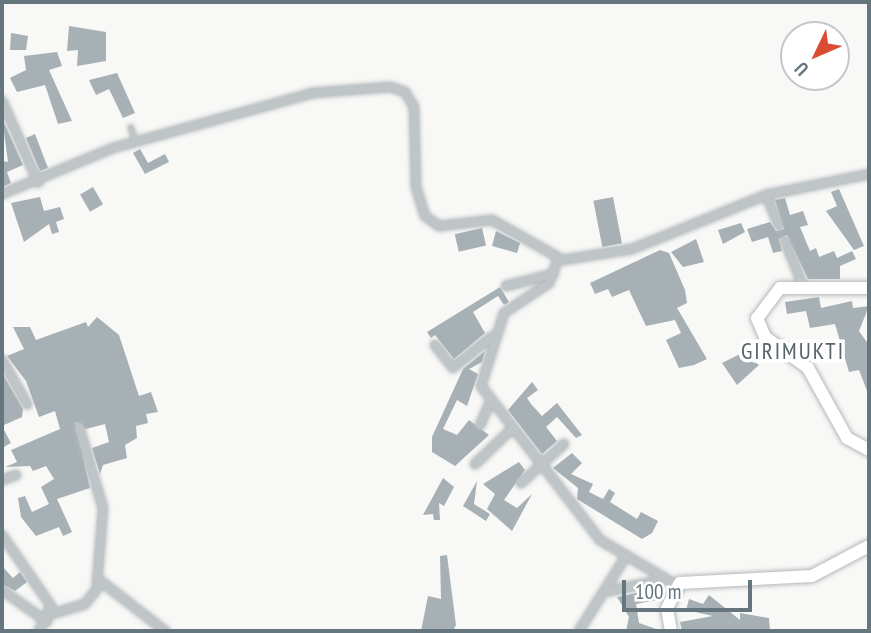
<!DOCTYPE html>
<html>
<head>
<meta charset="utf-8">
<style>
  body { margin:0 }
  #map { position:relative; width:871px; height:633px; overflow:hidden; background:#f8f8f6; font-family:"PT Sans Narrow",sans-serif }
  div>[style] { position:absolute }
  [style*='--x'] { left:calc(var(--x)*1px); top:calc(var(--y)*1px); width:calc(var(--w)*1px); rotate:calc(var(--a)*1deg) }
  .building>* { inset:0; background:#a7b0b5; transform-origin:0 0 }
  .roads { filter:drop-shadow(0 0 2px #b3b9bc) drop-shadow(0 0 2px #b3b9bc) }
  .lane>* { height:3.5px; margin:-1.75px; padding:0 1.75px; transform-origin:1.75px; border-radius:1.75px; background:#bfc4c7 }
  .street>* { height:8px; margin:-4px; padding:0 4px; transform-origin:4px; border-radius:4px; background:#bfc4c7 }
  .primary>* { height:12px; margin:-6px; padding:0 6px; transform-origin:6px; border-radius:6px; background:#fff }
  span { translate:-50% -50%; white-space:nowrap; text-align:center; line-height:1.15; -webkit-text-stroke:7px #fff; paint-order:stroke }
  .quarter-label { font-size:23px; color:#56646b; letter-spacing:2px }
  .frame { position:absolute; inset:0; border:4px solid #65767f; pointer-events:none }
  .north { position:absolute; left:780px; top:21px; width:70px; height:70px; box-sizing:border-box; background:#fff; border:2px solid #c1c8cc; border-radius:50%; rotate:226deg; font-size:19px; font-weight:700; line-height:28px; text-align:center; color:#65767f }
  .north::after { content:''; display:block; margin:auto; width:24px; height:32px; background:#db4c33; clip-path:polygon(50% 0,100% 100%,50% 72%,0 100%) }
  .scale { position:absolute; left:622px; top:580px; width:130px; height:32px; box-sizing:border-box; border:4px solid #65767f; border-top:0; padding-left:9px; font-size:21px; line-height:24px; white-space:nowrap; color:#65767f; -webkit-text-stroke:5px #fff; paint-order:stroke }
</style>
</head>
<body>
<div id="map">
  <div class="building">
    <div style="clip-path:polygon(69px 26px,106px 32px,106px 61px,77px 66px,78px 50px,67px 51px)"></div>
    <div style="clip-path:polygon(11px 33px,28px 36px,26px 50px,10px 50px)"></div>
    <div style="clip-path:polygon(57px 52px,62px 66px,49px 70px,72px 121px,58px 124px,45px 85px,17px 92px,10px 78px,26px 70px,24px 56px)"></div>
    <div style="clip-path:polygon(117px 73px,135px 113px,123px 118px,109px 89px,96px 95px,89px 80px)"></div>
    <div style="clip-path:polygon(2px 118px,23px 165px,7px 172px,11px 183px,2px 187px,2px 161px,8px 162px)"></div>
    <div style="clip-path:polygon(35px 134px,48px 168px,40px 171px,26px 138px)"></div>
    <div style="clip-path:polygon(140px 149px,148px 163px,165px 154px,169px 162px,145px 174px,133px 153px)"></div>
    <div style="left:93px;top:187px;width:20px;height:15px;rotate:60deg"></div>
    <div style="clip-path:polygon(839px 189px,864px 246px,854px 250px,826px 211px,837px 206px,831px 192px)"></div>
    <div style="clip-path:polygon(40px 197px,44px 211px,60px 207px,64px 219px,56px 222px,59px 232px,52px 234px,49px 224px,24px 242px,11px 203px)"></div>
    <div style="left:613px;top:197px;width:47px;height:20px;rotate:79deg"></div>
    <div style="clip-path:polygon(785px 198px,790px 215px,803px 211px,808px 225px,800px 227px,810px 251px,816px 248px,819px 257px,834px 251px,837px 258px,852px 251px,856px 259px,840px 266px,840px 279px,808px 279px,787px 235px,779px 239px,782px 251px,773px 253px,768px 237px,752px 242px,747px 229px,770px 222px,776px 231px,784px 229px,775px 200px)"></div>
    <div style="clip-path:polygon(741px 223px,745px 232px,723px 244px,718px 230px)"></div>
    <div style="left:482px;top:228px;width:18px;height:28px;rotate:77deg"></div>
    <div style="clip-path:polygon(496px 231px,520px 243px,517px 253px,492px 246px)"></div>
    <div style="clip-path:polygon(696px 239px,704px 262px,683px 267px,671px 252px)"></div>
    <div style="clip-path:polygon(660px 250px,669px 253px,685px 290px,687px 303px,677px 308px,707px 359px,694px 365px,679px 368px,666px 340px,681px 333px,675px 320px,646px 326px,629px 290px,612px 297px,608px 289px,595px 294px,590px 283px)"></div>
    <div style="clip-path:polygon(500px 287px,509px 302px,504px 305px,498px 296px,473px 312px,485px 333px,454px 359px,435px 335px,431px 338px,427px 332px)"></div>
    <div style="clip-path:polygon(819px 297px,821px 308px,852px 301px,853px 308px,869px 306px,859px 331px,869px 345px,869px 396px,859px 370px,849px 372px,835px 324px,810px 328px,806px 311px,787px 314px,785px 302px)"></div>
    <div style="clip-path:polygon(97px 317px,119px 335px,139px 396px,151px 392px,158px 412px,146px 414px,148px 423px,136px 426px,137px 438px,125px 445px,127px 458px,103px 465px,100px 474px,92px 448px,109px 442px,105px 424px,86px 429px,75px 422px,90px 488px,57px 499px,72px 532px,63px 536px,59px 527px,36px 536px,21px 517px,18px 498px,25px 496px,32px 512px,49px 504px,41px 487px,54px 479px,46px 466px,33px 471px,30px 466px,5px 467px,17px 462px,11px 450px,60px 429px,55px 411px,39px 417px,26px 381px,7px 356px,24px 349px,13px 327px,30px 327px,36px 340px,86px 322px,88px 327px)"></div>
    <div style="clip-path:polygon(485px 351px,482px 362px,469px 369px,478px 374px,467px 406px,457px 400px,443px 429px,457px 435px,469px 420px,489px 435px,455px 466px,432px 452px,432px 437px,463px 369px)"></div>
    <div style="clip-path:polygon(742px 353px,759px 365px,737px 385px,722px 363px)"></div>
    <div style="clip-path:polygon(2px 373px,23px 409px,22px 417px,2px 426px,11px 443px,2px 448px)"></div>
    <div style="clip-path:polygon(532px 382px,538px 390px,527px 398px,531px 404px,542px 416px,557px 403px,582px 435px,576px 438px,557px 417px,546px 427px,557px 441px,542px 454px,508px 410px)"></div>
    <div style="clip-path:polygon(572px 453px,582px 463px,571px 474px,593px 484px,589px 492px,603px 499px,609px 489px,615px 493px,610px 502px,637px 519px,641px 512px,658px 521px,652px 533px,642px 539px,577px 499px,578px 488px,553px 468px)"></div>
    <div style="clip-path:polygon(519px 462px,525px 470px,504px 500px,517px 508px,532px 494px,512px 531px,487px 509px,495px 494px,483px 484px)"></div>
    <div style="clip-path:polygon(443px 478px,454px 487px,444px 506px,439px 503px,440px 520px,434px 520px,433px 514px,423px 515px)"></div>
    <div style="clip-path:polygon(477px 481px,474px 504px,490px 514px,486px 521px,463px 506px)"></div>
    <div style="clip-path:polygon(447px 555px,456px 625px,453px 631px,421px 631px,428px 596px,441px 599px,440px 556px)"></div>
    <div style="clip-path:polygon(2px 566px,13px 578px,20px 572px,27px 582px,15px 591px,2px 584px)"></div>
    <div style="clip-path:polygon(655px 589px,657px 600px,636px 604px,639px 623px,662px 631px,626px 631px,629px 617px,617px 597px)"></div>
    <div style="clip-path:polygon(709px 595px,740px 620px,740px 613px,769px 618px,770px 631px,682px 631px,680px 622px,713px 616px,686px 610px,689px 599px,703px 604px)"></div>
  </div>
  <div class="roads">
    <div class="lane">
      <div style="--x:131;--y:127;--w:16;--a:72"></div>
    </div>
    <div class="street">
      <div style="--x:2;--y:101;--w:89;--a:66"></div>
      <div style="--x:2;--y:194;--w:120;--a:-22.5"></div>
      <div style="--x:113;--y:148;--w:206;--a:-15.4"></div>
      <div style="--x:312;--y:93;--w:78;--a:-4.4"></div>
      <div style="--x:390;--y:87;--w:16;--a:18"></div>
      <div style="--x:405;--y:92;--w:17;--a:59"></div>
      <div style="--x:414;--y:107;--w:80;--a:88.6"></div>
      <div style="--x:416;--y:187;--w:30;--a:73"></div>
      <div style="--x:425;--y:216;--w:17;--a:36"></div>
      <div style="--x:439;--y:226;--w:53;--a:-6.5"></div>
      <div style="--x:492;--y:220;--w:81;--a:29.4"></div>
      <div style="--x:563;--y:260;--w:70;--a:-9.1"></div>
      <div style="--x:632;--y:249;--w:144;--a:-21.9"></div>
      <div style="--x:766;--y:195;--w:105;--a:-11.5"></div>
      <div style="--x:766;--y:195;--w:33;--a:67"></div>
      <div style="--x:785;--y:241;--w:51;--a:68"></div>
      <div style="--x:558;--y:259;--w:26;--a:111"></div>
      <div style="--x:549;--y:283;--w:54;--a:146.3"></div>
      <div style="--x:504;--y:313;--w:77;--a:107.5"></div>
      <div style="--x:481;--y:386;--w:195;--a:52.3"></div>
      <div style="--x:600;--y:540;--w:88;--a:30.6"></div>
      <div style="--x:506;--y:286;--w:49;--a:-14.3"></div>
      <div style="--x:435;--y:345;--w:29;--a:52"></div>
      <div style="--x:453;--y:368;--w:49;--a:-39.2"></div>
      <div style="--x:2;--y:360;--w:51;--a:60.4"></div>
      <div style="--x:480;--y:425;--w:27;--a:-66"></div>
      <div style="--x:79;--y:427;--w:84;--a:73.5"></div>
      <div style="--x:103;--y:508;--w:76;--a:94.5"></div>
      <div style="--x:475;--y:464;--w:52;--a:-43.5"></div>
      <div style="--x:2;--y:480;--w:15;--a:-20"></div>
      <div style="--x:521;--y:483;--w:58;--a:-42.2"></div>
      <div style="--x:2;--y:535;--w:86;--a:55.4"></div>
      <div style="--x:51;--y:606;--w:28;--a:116"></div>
      <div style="--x:2;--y:590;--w:55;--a:35.4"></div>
      <div style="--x:604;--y:592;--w:60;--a:-11.5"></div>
      <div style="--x:52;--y:614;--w:34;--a:-17"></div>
      <div style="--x:85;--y:604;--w:28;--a:-52"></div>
      <div style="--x:102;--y:582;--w:80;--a:37.9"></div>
      <div style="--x:579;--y:631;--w:89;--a:-57.9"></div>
    </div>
    <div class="primary">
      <div style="--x:869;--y:288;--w:89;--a:180"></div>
      <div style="--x:780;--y:288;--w:38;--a:127"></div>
      <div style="--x:757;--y:318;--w:21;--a:67"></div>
      <div style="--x:765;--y:337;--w:53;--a:35.8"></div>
      <div style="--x:808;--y:368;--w:80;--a:60.9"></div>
      <div style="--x:847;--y:438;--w:25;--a:29"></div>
      <div style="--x:671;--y:631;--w:23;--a:-100"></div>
      <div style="--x:667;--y:608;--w:28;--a:-63"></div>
      <div style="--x:680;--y:583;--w:132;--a:-3"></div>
      <div style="--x:812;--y:576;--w:64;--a:-27.8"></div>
    </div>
  </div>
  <div class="quarter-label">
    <span style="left:793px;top:351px">GIRIMUKTI</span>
  </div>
  <div class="frame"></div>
  <div class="north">U</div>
  <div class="scale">100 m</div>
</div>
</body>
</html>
